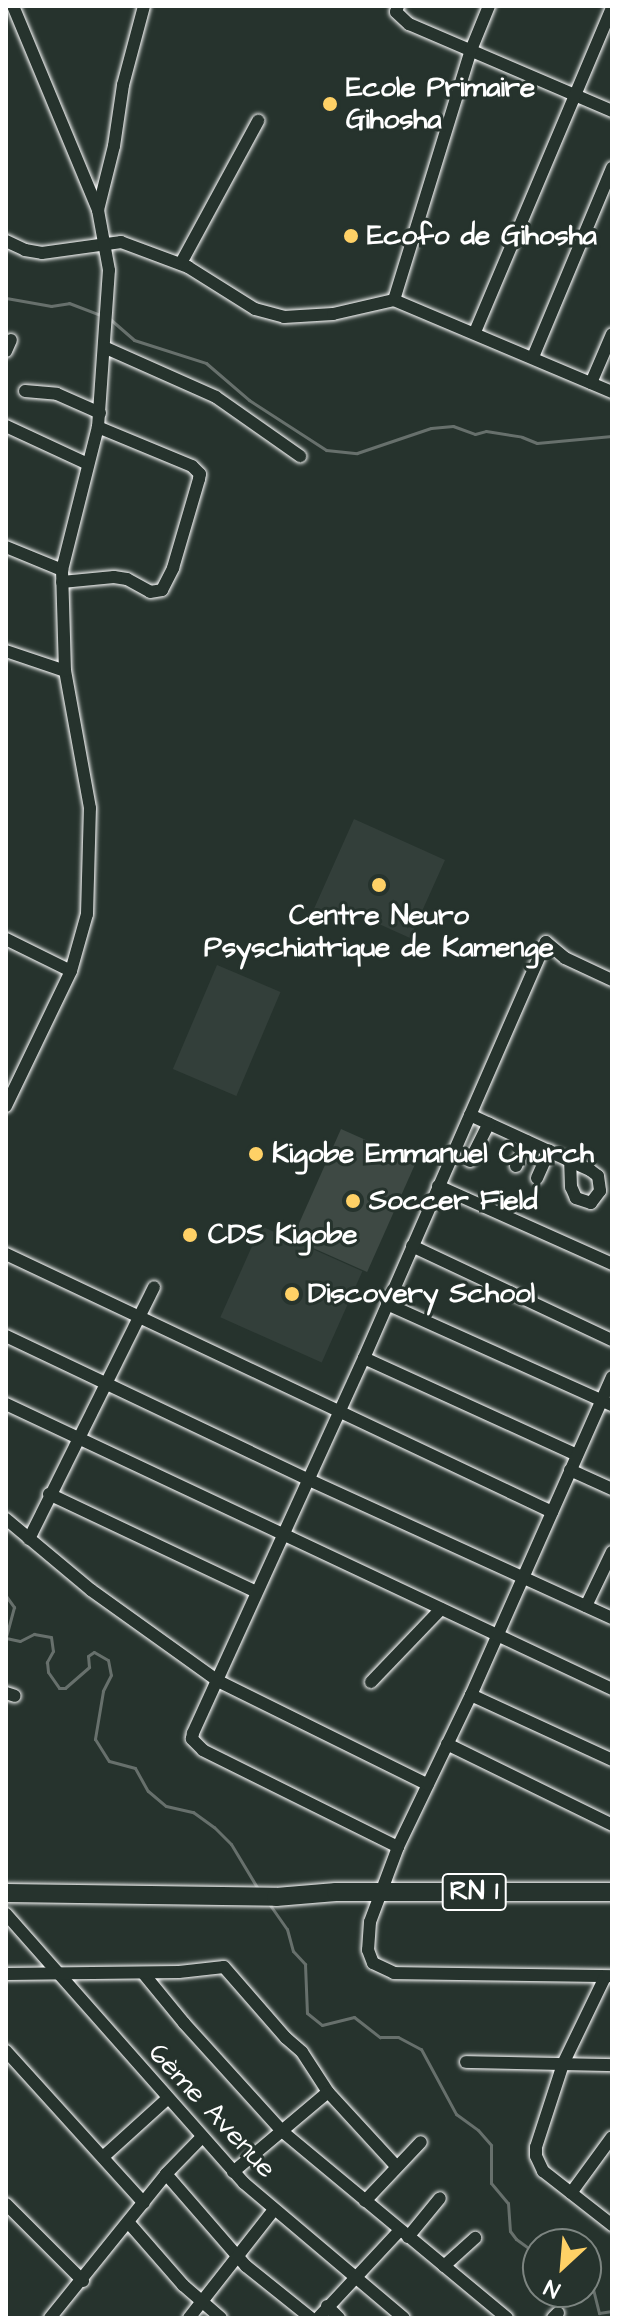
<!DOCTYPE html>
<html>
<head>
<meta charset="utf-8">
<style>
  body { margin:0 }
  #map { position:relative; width:618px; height:2324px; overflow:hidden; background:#26332d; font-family:"Architects Daughter",sans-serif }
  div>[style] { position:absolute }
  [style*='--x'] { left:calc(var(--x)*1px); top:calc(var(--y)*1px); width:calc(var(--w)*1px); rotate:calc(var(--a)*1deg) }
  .built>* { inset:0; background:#333f3a; transform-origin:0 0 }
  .green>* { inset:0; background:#3e4944; transform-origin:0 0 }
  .stream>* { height:3px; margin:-1.5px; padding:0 1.5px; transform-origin:1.5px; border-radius:1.5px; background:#67706c }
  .roads { filter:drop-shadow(0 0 2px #fff) drop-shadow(0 0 2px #fff) }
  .minor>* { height:12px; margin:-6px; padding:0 6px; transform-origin:6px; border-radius:6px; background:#26332d }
  .highway>* { height:18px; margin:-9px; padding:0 9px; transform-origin:9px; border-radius:9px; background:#26332d }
  .dots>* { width:22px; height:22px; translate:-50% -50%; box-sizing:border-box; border:4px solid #26332d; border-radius:50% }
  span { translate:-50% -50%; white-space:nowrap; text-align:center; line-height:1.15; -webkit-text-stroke:6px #26332d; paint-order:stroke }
  .shield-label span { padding:2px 6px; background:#26332d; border:2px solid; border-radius:6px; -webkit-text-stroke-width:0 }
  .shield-label { font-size:26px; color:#fff; font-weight:700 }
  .poi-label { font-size:28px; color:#fff; font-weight:700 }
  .left { translate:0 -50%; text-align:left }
  .street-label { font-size:28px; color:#fff }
  .frame { position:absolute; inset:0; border:8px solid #fff; pointer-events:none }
  .north { position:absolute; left:522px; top:2228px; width:80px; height:80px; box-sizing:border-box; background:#26332d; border:2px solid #7d8581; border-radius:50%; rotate:206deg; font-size:22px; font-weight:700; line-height:32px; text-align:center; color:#fff }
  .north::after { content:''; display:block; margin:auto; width:28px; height:36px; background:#ffd166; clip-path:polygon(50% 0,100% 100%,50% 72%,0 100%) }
</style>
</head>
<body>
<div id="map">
  <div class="built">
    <div style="clip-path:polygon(354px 819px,445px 860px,410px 938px,348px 910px,341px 923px,313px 911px)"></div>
    <div style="left:217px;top:965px;width:69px;height:113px;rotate:23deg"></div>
    <div style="left:261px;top:1226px;width:111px;height:100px;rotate:24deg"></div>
  </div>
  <div class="green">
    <div style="left:341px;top:1129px;width:82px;height:120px;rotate:24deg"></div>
  </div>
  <div class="stream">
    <div style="--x:6;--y:298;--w:46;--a:10.1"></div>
    <div style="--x:51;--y:306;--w:18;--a:-9"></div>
    <div style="--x:69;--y:303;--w:36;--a:21"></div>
    <div style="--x:110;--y:319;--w:32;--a:41"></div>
    <div style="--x:134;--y:340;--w:76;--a:17.7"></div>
    <div style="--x:206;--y:363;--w:57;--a:40.7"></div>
    <div style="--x:249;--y:400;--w:92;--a:33"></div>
    <div style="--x:326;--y:450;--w:31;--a:6"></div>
    <div style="--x:357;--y:453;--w:78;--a:-18.7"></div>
    <div style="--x:431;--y:428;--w:22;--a:-5"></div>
    <div style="--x:453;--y:426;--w:23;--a:20"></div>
    <div style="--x:475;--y:434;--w:11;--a:-15"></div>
    <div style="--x:486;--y:431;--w:36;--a:9"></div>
    <div style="--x:522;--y:437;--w:16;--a:22"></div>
    <div style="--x:537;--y:443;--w:75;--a:-5.3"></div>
    <div style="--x:6;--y:1596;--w:14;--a:54"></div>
    <div style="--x:14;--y:1607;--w:31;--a:105"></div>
    <div style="--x:6;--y:1638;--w:14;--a:12"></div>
    <div style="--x:20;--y:1641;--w:16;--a:-27"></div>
    <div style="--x:34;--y:1634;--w:17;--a:10"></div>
    <div style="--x:51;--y:1637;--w:14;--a:82"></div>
    <div style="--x:53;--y:1651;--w:13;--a:119"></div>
    <div style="--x:47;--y:1662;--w:10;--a:84"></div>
    <div style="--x:48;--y:1672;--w:19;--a:55"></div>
    <div style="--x:59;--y:1688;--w:6;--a:0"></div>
    <div style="--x:65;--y:1688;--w:32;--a:-41"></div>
    <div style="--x:89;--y:1667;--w:11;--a:-95"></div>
    <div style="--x:88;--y:1656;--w:7;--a:-34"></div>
    <div style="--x:94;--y:1652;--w:16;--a:30"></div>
    <div style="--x:108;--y:1660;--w:15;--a:79"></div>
    <div style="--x:111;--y:1675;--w:18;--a:117"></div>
    <div style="--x:103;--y:1691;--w:49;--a:99.5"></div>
    <div style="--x:95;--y:1739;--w:26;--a:58"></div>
    <div style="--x:109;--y:1761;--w:27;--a:15"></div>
    <div style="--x:135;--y:1768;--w:26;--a:61"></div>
    <div style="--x:148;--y:1791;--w:23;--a:40"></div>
    <div style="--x:166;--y:1806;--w:28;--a:13"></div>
    <div style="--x:193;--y:1812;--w:26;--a:36"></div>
    <div style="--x:214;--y:1827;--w:24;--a:45"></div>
    <div style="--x:231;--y:1844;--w:52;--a:59"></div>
    <div style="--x:270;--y:1905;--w:29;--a:55"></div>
    <div style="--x:287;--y:1929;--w:23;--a:75"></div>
    <div style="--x:293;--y:1951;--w:18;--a:47"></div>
    <div style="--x:305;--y:1964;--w:49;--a:87.7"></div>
    <div style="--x:307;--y:2013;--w:19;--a:39"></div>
    <div style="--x:322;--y:2025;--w:33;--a:-14"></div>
    <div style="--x:354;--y:2017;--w:33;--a:38"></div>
    <div style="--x:380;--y:2037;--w:18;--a:0"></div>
    <div style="--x:398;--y:2037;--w:26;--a:28"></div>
    <div style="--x:421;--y:2049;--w:74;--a:61.7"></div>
    <div style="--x:456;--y:2114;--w:27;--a:36"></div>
    <div style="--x:478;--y:2130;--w:20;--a:49"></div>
    <div style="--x:491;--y:2145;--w:38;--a:90"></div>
    <div style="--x:491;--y:2183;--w:26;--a:50"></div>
    <div style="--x:508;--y:2203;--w:28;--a:86"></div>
    <div style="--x:510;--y:2231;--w:10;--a:53"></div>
    <div style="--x:516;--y:2239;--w:27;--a:36"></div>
    <div style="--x:586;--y:2286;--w:8;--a:23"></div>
    <div style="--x:593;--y:2289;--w:25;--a:76"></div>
    <div style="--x:599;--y:2313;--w:13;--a:-9"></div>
  </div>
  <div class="roads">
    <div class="minor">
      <div style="--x:398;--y:6;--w:6;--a:108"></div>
      <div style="--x:396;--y:12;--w:18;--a:43"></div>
      <div style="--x:409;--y:24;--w:221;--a:23.2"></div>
      <div style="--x:98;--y:210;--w:66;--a:-76"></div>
      <div style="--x:114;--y:146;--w:62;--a:-81.6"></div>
      <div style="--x:123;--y:85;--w:82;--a:-75.1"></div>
      <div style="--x:6;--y:241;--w:21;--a:25"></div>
      <div style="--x:25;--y:250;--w:17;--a:10"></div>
      <div style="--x:42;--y:253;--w:80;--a:-7.9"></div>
      <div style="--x:121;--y:242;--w:72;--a:20.5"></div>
      <div style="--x:188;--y:267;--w:79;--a:32.1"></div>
      <div style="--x:255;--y:309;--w:30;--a:15"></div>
      <div style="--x:284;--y:317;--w:49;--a:-3.5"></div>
      <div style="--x:333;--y:314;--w:63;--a:-12.9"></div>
      <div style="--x:394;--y:300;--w:237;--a:22.9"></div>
      <div style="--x:181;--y:263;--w:162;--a:-61.5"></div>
      <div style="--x:394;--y:300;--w:262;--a:-72.9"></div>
      <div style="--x:471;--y:50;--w:48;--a:-67.8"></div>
      <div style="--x:475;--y:332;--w:352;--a:-67.1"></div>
      <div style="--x:106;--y:348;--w:120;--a:24"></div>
      <div style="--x:216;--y:397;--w:103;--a:35.1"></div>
      <div style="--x:6;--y:351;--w:12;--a:-66"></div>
      <div style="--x:533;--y:357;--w:205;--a:-67.3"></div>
      <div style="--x:591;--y:383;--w:53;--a:-66.8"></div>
      <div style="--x:25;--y:391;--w:32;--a:5"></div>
      <div style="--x:57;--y:394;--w:47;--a:23.8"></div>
      <div style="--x:6;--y:426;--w:90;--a:24.9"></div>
      <div style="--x:6;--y:547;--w:61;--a:22.3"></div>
      <div style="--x:62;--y:582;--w:52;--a:-5.5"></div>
      <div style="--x:114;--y:577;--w:13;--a:9"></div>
      <div style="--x:127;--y:579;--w:26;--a:29"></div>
      <div style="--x:150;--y:592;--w:12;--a:-9"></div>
      <div style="--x:162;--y:590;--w:25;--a:-63"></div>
      <div style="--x:173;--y:568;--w:93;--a:-73.7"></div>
      <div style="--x:199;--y:479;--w:5;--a:-79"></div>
      <div style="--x:200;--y:474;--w:11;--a:-135"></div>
      <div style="--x:192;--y:466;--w:102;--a:-157.5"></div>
      <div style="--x:6;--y:651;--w:62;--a:18.7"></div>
      <div style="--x:6;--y:939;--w:72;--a:26.2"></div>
      <div style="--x:6;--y:1106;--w:150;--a:-64.3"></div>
      <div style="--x:71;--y:971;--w:59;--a:-74.3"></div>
      <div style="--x:87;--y:914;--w:106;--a:-88.4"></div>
      <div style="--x:90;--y:808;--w:139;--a:-100.3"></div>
      <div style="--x:65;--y:671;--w:101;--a:-91.7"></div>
      <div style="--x:62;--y:570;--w:147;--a:-75.9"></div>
      <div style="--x:98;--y:427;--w:157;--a:-86"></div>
      <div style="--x:109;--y:270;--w:61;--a:-100.4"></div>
      <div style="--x:98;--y:210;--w:221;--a:-112.6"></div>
      <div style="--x:470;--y:1115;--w:132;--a:24.6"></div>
      <div style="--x:590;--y:1170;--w:10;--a:37"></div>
      <div style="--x:598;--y:1176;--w:15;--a:82"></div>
      <div style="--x:600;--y:1191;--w:15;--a:127"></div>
      <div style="--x:591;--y:1203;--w:16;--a:-162"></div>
      <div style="--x:576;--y:1198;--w:12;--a:-114"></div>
      <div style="--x:571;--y:1187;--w:26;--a:-92"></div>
      <div style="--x:470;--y:1161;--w:42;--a:-63.4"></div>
      <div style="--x:516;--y:1166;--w:27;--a:-66"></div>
      <div style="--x:537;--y:1178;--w:30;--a:-66"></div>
      <div style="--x:438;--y:1186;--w:191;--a:24.1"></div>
      <div style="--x:412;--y:1246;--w:221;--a:25.2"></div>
      <div style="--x:6;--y:1254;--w:604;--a:25.29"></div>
      <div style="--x:387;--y:1304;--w:247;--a:24.2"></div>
      <div style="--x:6;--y:1336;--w:333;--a:25.4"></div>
      <div style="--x:307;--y:1479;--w:335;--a:24.5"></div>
      <div style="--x:364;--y:1358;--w:234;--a:24.5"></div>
      <div style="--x:612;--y:1377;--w:348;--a:113.9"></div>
      <div style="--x:471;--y:1695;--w:169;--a:115.7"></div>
      <div style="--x:398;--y:1847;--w:80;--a:110.5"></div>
      <div style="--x:370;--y:1922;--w:28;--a:94"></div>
      <div style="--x:368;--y:1950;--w:14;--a:69"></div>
      <div style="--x:373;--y:1963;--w:23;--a:25"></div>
      <div style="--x:394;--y:1973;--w:218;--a:0.8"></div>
      <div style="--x:6;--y:1404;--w:670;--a:25.19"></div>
      <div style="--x:570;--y:1470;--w:46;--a:24.3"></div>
      <div style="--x:49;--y:1494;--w:229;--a:25.3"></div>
      <div style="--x:6;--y:1519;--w:111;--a:39.9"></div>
      <div style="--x:91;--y:1590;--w:156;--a:35.6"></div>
      <div style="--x:218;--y:1681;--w:234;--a:26.3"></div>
      <div style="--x:29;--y:1539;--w:281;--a:-63.6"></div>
      <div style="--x:586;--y:1606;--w:60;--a:-64.3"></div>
      <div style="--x:371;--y:1682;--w:101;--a:-46.2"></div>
      <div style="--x:6;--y:1693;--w:9;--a:18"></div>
      <div style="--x:471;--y:1695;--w:155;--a:24.7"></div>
      <div style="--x:447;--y:1744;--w:184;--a:26.1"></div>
      <div style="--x:398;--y:1847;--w:218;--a:-153.6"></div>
      <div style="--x:203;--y:1750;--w:16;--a:-135"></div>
      <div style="--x:192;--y:1739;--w:6;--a:-81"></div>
      <div style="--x:193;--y:1733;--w:412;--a:-65.5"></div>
      <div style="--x:364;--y:1358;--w:454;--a:-66.4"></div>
      <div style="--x:546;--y:942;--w:25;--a:40"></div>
      <div style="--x:565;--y:958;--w:52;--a:25.1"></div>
      <div style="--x:6;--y:1914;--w:359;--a:48.5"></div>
      <div style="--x:244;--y:2183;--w:209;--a:40.2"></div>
      <div style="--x:143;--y:1973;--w:65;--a:50.6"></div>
      <div style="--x:184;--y:2023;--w:147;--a:47.8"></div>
      <div style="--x:283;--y:2132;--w:291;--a:39.7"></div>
      <div style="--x:6;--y:1974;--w:173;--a:-0.7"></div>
      <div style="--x:179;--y:1972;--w:45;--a:-6.3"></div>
      <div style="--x:224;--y:1967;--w:94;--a:48.9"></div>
      <div style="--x:286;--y:2038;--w:21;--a:41"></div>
      <div style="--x:302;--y:2052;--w:48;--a:57"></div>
      <div style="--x:328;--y:2092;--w:100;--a:47.4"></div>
      <div style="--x:605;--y:1977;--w:97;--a:115.8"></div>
      <div style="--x:563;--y:2064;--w:87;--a:108"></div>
      <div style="--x:536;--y:2147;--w:9;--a:90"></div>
      <div style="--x:536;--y:2156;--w:17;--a:65"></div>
      <div style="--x:543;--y:2171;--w:88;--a:38"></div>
      <div style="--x:6;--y:2051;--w:205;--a:47.8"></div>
      <div style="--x:466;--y:2062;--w:146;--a:1.2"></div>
      <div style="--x:103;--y:2157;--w:86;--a:-42.2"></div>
      <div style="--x:233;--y:2172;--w:124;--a:-40.1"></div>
      <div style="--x:166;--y:2174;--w:122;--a:49"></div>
      <div style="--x:246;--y:2266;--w:83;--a:38.7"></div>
      <div style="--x:571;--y:2193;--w:69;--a:-53.8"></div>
      <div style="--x:365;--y:2201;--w:81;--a:-46.5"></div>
      <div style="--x:6;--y:2204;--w:109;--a:45"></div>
      <div style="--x:128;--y:2222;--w:84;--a:48.9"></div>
      <div style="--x:183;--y:2285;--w:50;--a:41"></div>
      <div style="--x:408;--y:2237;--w:50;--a:-50.6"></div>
      <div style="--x:444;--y:2266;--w:42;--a:-42.1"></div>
      <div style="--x:327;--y:2306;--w:17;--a:45"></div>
      <div style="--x:50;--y:2318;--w:185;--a:-51.1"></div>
      <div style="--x:166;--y:2174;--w:52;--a:-45.8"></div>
      <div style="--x:189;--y:2318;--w:136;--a:-51.9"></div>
      <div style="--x:318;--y:2318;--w:120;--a:-47"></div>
      <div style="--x:553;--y:2318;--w:7;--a:-45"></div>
    </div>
    <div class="highway">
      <div style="--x:6;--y:1893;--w:270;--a:0.8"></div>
      <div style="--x:276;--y:1897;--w:60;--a:-4.8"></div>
      <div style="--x:336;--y:1892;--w:276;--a:0"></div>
    </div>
  </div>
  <div class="dots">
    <div style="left:330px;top:104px;background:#ffd166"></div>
    <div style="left:351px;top:236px;background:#ffd166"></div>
    <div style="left:379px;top:885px;background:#ffd166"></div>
    <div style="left:256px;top:1154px;background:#ffd166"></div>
    <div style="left:353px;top:1201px;background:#ffd166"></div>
    <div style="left:190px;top:1235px;background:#ffd166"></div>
    <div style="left:292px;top:1294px;background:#ffd166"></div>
  </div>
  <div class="shield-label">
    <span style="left:474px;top:1892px">RN 1</span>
  </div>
  <div class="poi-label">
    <span class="left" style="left:346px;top:104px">Ecole Primaire<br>Gihosha</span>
    <span class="left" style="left:367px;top:236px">Ecofo de Gihosha</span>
    <span style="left:379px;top:932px">Centre Neuro<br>Psyschiatrique de Kamenge</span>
    <span class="left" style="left:272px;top:1154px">Kigobe Emmanuel Church</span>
    <span class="left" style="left:369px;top:1201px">Soccer Field</span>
    <span class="left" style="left:208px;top:1235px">CDS Kigobe</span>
    <span class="left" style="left:308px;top:1294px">Discovery School</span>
  </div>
  <div class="street-label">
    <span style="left:212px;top:2111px;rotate:47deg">6ème Avenue</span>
  </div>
  <div class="frame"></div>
  <div class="north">N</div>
</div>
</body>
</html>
